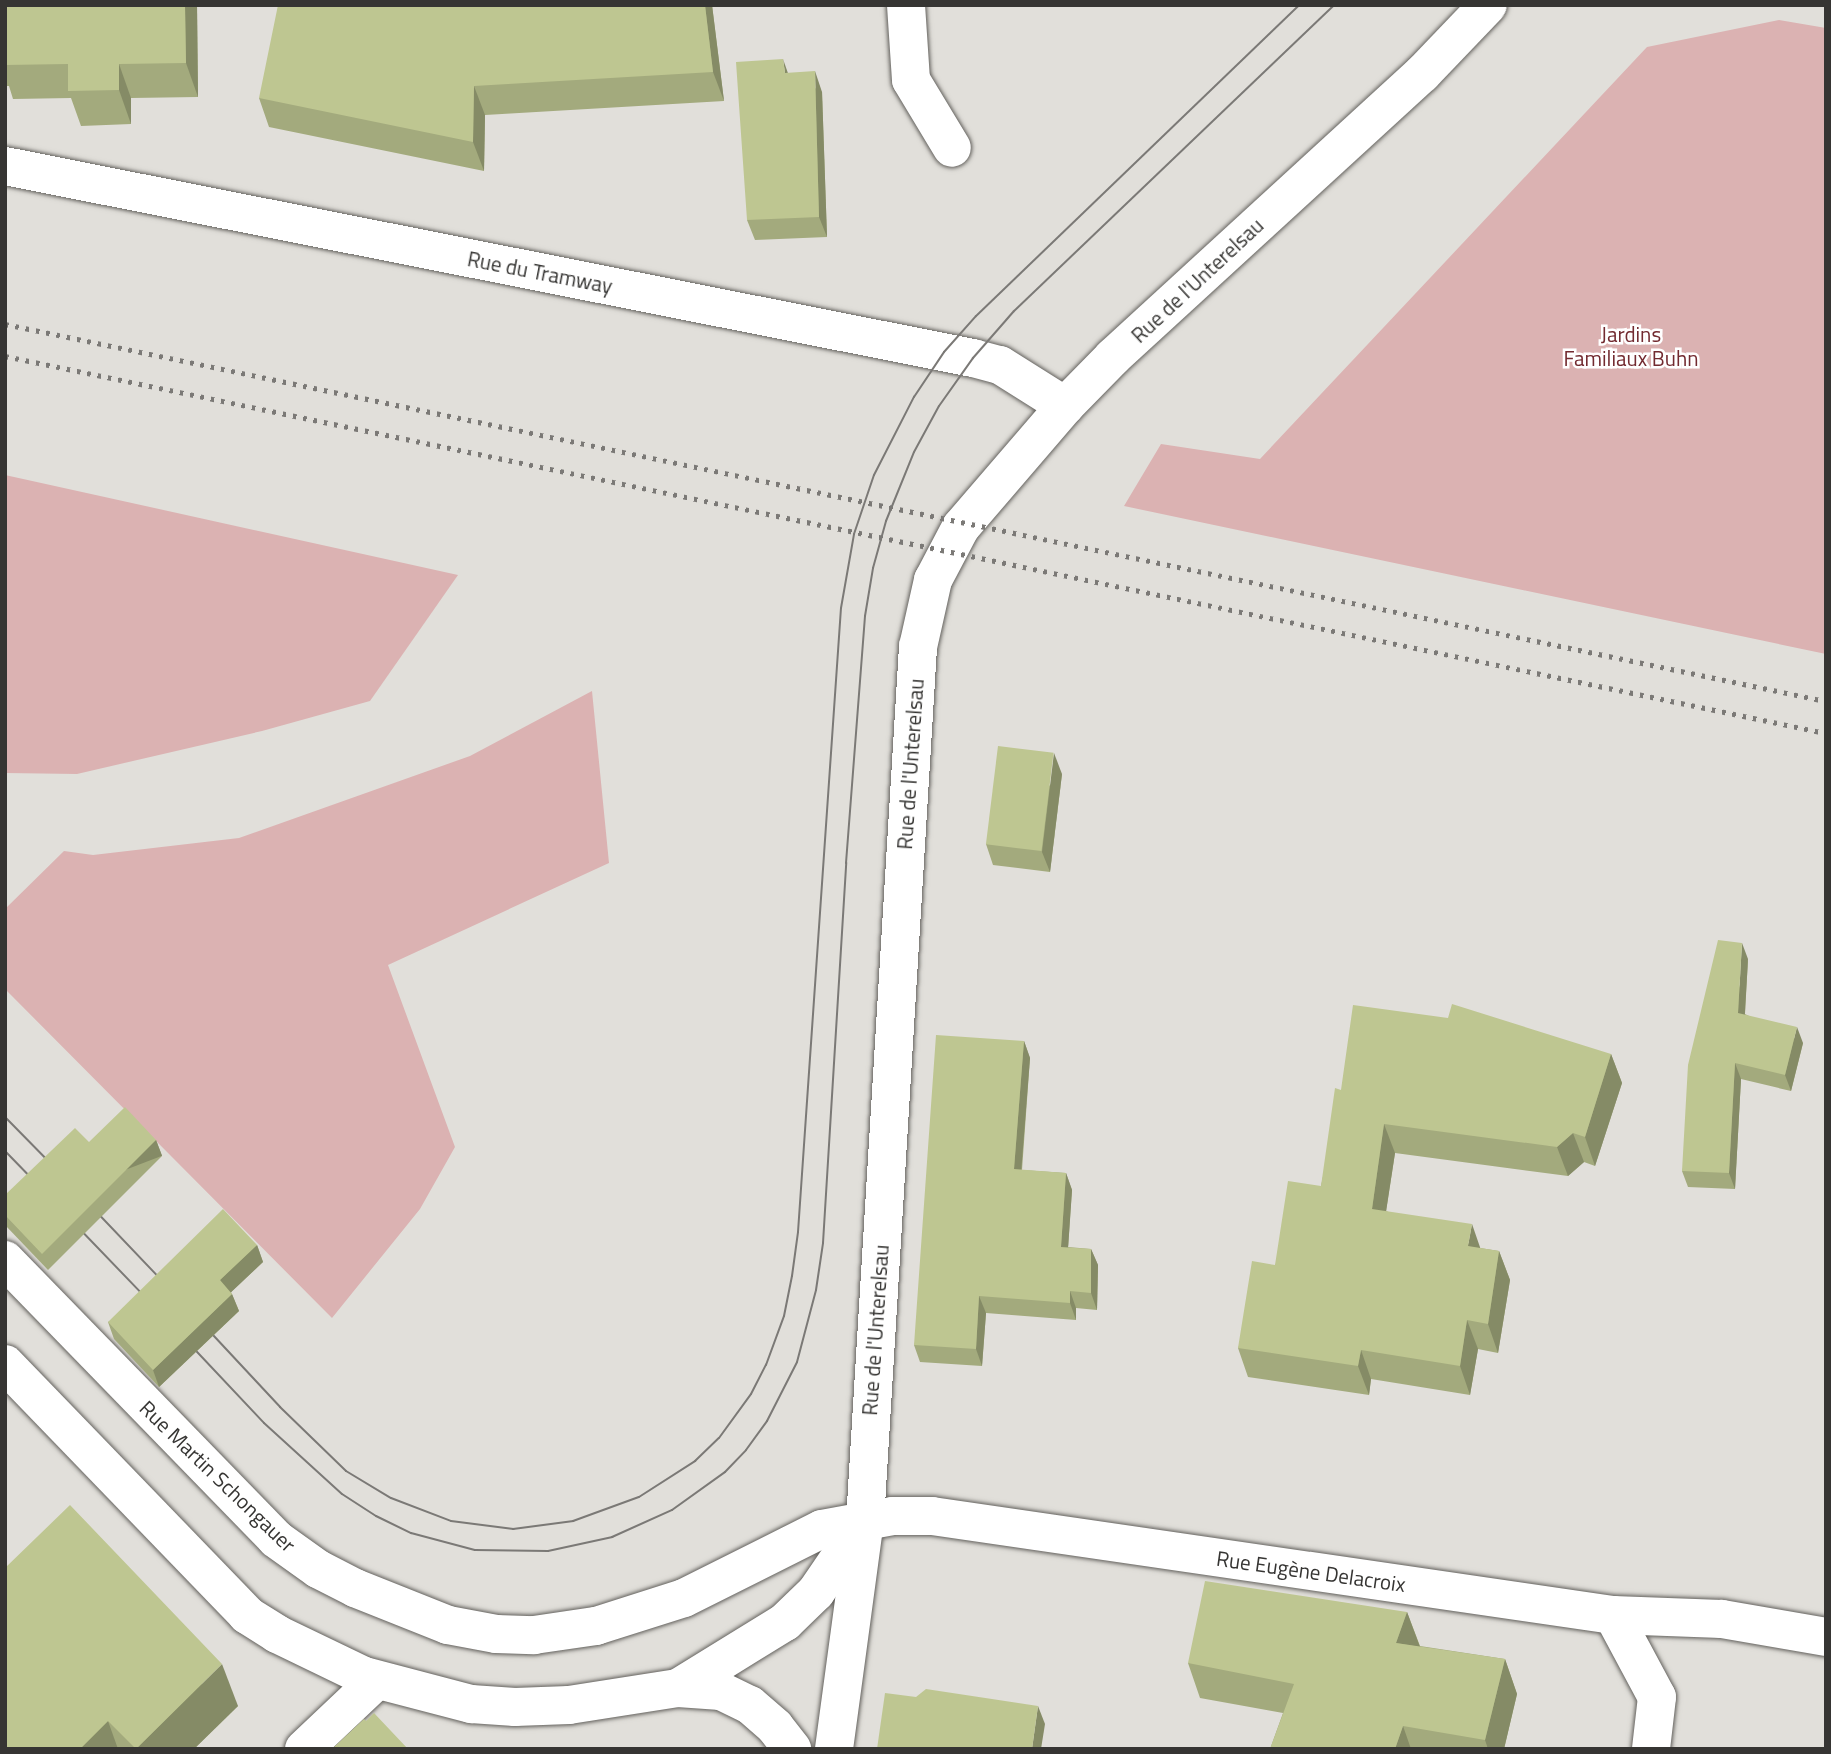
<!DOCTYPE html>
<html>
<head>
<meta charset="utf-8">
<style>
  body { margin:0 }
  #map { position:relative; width:1831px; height:1754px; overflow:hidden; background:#e1dfda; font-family:"Titillium Web",sans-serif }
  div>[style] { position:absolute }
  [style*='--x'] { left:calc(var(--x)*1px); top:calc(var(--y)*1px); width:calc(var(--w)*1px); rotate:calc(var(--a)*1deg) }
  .green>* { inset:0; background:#dbb2b2 }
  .roads { filter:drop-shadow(0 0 2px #63615d) drop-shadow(0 0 2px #63615d) }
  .minor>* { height:38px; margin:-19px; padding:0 19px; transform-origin:19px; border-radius:19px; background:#fff }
  .tram>* { height:2px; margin:-1px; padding:0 1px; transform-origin:1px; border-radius:1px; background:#7b7976 }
  .rail>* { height:5px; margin-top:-2.5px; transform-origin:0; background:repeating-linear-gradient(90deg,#7b7976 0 3.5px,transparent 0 10.5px) }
  .wall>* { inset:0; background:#a3aa7d }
  .shaded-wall>* { inset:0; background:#858b66; transform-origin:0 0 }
  .building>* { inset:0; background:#bec691; transform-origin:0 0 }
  span { translate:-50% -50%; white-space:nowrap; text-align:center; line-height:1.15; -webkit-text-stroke:5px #fff; paint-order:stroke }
  .street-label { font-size:21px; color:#363533 }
  .park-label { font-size:21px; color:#722a30 }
  .frame { position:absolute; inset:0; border:7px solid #363533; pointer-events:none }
</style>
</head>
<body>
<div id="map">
  <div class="green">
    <div style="clip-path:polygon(1779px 20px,1826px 28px,1826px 654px,1124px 506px,1161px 444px,1260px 459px,1647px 47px)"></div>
    <div style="clip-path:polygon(5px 475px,458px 575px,370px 701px,262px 731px,77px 774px,5px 773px)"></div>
    <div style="clip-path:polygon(592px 691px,609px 863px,388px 965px,455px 1147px,420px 1209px,332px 1318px,5px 989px,5px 909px,64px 851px,93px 855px,239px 838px,470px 756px)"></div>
  </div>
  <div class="roads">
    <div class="minor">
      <div style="--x:906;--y:5;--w:75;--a:86.2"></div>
      <div style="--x:911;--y:80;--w:79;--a:58.9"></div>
      <div style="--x:5;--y:166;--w:987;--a:11.22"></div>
      <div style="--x:973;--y:358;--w:28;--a:15"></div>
      <div style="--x:1000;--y:365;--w:77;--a:32.2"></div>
      <div style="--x:5;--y:1260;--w:389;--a:45.8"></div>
      <div style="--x:276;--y:1539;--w:52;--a:35.5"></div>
      <div style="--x:318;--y:1569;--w:42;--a:27.2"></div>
      <div style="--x:355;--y:1588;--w:100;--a:21.7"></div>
      <div style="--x:448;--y:1625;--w:49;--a:10.6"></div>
      <div style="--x:496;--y:1634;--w:38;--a:2"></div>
      <div style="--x:534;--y:1635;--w:63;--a:-8.3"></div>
      <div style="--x:596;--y:1626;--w:92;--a:-17.7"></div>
      <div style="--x:684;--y:1598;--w:154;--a:-26.6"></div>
      <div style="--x:822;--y:1529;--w:72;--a:-10.4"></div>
      <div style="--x:893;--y:1516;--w:39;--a:0"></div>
      <div style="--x:932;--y:1516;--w:688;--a:8.27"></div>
      <div style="--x:1613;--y:1615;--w:93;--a:61.8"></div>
      <div style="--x:1657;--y:1697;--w:52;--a:96.6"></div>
      <div style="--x:5;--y:1364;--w:349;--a:46"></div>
      <div style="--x:247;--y:1615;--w:36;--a:32"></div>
      <div style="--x:277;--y:1634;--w:97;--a:25.8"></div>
      <div style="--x:364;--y:1676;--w:111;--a:14.7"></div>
      <div style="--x:471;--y:1704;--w:44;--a:3.9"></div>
      <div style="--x:515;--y:1707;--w:54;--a:-2.1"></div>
      <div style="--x:569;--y:1705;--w:110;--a:-8.9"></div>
      <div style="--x:678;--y:1688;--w:126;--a:-31.7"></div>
      <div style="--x:785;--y:1622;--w:43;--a:-44.1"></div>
      <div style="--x:816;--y:1592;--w:80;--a:-55.7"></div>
      <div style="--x:1613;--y:1615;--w:109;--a:2.1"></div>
      <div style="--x:1722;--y:1619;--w:106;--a:9.8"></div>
      <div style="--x:678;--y:1688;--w:43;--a:4"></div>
      <div style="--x:721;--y:1691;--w:32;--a:26"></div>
      <div style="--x:750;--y:1705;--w:33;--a:41"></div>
      <div style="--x:775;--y:1727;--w:28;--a:52"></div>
      <div style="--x:304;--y:1749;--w:100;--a:-43.4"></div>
      <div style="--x:834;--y:1749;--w:230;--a:-82.3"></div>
      <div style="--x:865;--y:1521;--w:876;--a:-86.53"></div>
      <div style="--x:918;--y:647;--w:69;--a:-77.4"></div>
      <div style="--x:933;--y:580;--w:60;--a:-62.2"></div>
      <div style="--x:961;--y:527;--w:160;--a:-49.3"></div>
      <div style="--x:1065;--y:406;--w:69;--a:-45.6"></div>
      <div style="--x:1113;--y:357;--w:419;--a:-42.5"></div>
      <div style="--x:1422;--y:74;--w:95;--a:-46.3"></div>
    </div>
  </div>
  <div class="tram">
    <div style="--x:5;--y:1117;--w:74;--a:45.5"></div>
    <div style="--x:5;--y:1151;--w:52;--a:45.8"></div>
    <div style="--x:88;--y:1203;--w:119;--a:46.4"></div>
    <div style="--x:72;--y:1221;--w:115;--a:46.1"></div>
    <div style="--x:199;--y:1320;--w:119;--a:47"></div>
    <div style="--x:280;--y:1407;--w:92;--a:44.1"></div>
    <div style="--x:346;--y:1471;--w:52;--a:31"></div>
    <div style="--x:391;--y:1498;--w:64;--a:21"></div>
    <div style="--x:451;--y:1521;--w:63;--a:7.4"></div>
    <div style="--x:513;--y:1529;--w:61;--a:-7.6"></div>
    <div style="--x:573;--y:1521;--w:70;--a:-20"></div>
    <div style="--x:639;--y:1497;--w:67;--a:-32.7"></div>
    <div style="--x:695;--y:1461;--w:33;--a:-44"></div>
    <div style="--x:719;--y:1438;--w:54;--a:-54"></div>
    <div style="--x:751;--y:1394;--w:33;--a:-63"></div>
    <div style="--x:766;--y:1365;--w:52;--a:-69.8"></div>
    <div style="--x:784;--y:1316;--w:41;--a:-78.7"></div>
    <div style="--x:792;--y:1276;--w:44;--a:-82.2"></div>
    <div style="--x:798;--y:1232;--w:625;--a:-86.06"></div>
    <div style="--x:841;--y:608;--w:75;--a:-80"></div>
    <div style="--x:854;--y:534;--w:62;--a:-71.3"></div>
    <div style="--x:874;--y:475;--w:88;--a:-62.9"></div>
    <div style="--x:914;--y:397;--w:54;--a:-56.3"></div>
    <div style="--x:944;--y:352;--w:48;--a:-48.4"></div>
    <div style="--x:976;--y:316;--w:448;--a:-43.9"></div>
    <div style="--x:183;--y:1337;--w:118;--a:46.7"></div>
    <div style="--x:264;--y:1423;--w:105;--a:42.3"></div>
    <div style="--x:342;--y:1494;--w:40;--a:32.9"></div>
    <div style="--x:376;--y:1516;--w:39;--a:26"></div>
    <div style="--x:411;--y:1533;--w:66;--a:14.9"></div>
    <div style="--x:475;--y:1550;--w:73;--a:0.8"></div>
    <div style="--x:548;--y:1551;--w:66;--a:-12.3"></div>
    <div style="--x:612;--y:1537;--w:66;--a:-24.2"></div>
    <div style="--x:672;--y:1510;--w:65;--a:-35.6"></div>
    <div style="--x:725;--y:1472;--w:30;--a:-46"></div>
    <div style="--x:746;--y:1450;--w:36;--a:-54"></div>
    <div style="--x:767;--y:1421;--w:66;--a:-63"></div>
    <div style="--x:797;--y:1362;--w:74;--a:-75.2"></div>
    <div style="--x:816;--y:1290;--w:48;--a:-81.5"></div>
    <div style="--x:823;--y:1243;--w:381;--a:-86.5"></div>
    <div style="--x:846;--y:863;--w:248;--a:-85.6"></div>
    <div style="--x:865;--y:616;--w:49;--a:-80.5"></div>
    <div style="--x:873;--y:568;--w:49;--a:-74.5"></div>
    <div style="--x:886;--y:521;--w:74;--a:-67.9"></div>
    <div style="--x:914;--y:452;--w:52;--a:-61.5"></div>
    <div style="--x:939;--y:406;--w:59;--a:-54.7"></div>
    <div style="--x:973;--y:358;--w:62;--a:-48.9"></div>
    <div style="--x:1014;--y:311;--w:443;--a:-43.7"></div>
  </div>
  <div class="rail">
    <div style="--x:5;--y:324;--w:1860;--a:11.7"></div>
    <div style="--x:5;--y:356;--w:1860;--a:11.7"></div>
  </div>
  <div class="wall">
    <div style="clip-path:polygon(5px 5px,197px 5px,198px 97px,131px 98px,131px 124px,81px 126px,71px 98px,13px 99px,9px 86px,5px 86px)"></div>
    <div style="clip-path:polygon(712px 5px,724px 101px,485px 115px,484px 171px,269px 127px,259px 98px)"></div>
    <div style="clip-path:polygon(788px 73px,822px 92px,827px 237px,755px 240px,747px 220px)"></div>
    <div style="clip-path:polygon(1062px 774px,1050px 872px,993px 865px,986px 844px)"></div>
    <div style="clip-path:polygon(1748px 959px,1745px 1014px,1803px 1043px,1791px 1091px,1741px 1079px,1735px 1189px,1688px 1187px,1682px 1171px)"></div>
    <div style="clip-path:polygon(1024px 1041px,1030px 1058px,1022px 1170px,1066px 1173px,1072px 1190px,1068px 1247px,1091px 1249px,1098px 1265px,1097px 1310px,1076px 1308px,1076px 1320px,986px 1313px,982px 1366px,920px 1362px,914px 1345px)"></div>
    <div style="clip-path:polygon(1611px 1054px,1622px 1083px,1595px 1166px,1584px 1162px,1568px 1176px,1395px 1153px,1386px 1211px,1480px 1248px,1499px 1251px,1510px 1280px,1498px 1353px,1478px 1349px,1470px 1395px,1371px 1379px,1369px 1395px,1248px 1377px,1238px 1348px,1275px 1265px,1321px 1186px,1341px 1090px)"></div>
    <div style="clip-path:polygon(156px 1140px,162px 1156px,48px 1270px,5px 1225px,5px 1195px,89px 1142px)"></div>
    <div style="clip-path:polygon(257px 1245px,263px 1262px,231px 1292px,239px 1311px,159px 1387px,114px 1339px,108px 1322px)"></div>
    <div style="clip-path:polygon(5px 1568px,238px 1706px,194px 1749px,5px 1749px)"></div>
    <div style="clip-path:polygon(1407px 1612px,1420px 1646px,1505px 1659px,1517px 1694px,1504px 1749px,1270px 1749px,1283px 1713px,1200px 1698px,1188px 1663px)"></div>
  </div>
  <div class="shaded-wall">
    <div style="clip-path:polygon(185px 5px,197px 5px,198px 97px,186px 63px)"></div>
    <div style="clip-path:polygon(705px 5px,712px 5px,724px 101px,713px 72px)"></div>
    <div style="clip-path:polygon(783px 59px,790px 79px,785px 73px)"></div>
    <div style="clip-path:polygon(119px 64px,131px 98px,131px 124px,119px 90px)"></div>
    <div style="clip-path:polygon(815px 71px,822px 92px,827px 237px,819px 217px)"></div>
    <div style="clip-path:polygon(474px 86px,485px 115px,484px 171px,473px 142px)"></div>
    <div style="clip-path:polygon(1054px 753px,1062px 774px,1050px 872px,1042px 852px)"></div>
    <div style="clip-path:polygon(1742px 943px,1748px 959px,1744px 1028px,1738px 1013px)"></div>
    <div style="clip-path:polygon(1797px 1027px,1803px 1043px,1791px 1091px,1785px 1075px)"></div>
    <div style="clip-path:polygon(1024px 1041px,1030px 1058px,1020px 1186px,1014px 1169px)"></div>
    <div style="clip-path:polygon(1611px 1054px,1622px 1083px,1595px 1166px,1585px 1137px)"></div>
    <div style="clip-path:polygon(1735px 1063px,1741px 1079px,1735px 1189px,1729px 1173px)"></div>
    <div style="clip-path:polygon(1384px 1124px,1395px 1153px,1382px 1238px,1372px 1209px)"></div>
    <div style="clip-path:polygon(1573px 1133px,1584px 1162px,1568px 1176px,1557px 1147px)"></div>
    <div style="left:156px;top:1140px;width:17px;height:161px;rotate:69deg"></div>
    <div style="clip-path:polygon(1066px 1173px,1072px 1190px,1067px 1264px,1061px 1247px)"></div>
    <div style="clip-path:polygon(1472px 1224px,1482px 1253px,1468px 1246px)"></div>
    <div style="clip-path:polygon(257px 1245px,263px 1262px,226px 1297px,220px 1280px)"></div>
    <div style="clip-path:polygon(1091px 1249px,1098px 1265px,1097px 1310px,1091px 1293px)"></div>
    <div style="clip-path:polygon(1499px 1251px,1510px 1280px,1498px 1353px,1488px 1324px)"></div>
    <div style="clip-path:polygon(1070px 1291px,1076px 1308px,1076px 1320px,1070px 1303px)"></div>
    <div style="clip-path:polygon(232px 1294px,239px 1311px,159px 1387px,153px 1370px)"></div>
    <div style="clip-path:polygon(979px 1296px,986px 1313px,982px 1366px,976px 1349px)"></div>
    <div style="clip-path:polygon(1467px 1320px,1478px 1349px,1470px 1395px,1460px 1366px)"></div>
    <div style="clip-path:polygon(1361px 1350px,1371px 1379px,1369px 1395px,1358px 1366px)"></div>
    <div style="clip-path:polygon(1407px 1612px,1420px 1647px,1396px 1643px)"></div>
    <div style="clip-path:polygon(1505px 1659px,1517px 1694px,1504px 1749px,1488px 1749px,1485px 1740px)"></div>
    <div style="clip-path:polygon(222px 1664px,238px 1706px,194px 1749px,136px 1749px)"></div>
    <div style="clip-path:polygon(1038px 1706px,1045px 1724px,1041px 1749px,1032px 1749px)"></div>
    <div style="clip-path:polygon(108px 1721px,118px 1749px,80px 1749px)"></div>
    <div style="clip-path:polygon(1403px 1726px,1411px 1749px,1395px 1749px)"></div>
  </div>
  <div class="building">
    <div style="clip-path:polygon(5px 5px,185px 5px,186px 63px,119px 64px,119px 90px,68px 91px,68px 64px,5px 65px)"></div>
    <div style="clip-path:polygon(278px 5px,705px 5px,713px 72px,474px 86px,473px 142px,259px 98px)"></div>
    <div style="clip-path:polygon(783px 59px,785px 73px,815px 71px,819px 217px,747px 220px,736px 62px)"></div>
    <div style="left:998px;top:746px;width:56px;height:99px;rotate:7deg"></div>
    <div style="clip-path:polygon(1718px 940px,1742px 943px,1738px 1013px,1797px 1027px,1785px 1075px,1735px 1063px,1729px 1173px,1682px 1171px,1688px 1065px)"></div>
    <div style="clip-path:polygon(1452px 1004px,1611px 1054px,1585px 1137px,1573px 1133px,1557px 1147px,1384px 1124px,1372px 1209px,1472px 1224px,1468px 1246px,1499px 1251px,1488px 1324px,1467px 1320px,1460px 1366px,1361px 1350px,1358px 1366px,1238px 1348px,1252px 1261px,1275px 1265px,1288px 1181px,1321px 1186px,1335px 1088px,1341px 1090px,1353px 1005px,1448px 1018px)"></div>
    <div style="clip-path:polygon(936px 1035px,1024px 1041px,1014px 1169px,1066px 1173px,1061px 1247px,1091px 1249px,1091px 1293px,1070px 1291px,1070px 1303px,979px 1296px,976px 1349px,914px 1345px)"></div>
    <div style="clip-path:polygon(125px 1107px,156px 1140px,42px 1254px,5px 1215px,5px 1195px,75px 1128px,89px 1142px)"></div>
    <div style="clip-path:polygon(223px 1209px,257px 1245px,220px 1280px,232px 1294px,153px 1370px,108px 1322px)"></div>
    <div style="clip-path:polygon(70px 1505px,222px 1664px,136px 1749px,108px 1721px,80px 1749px,5px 1749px,5px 1568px)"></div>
    <div style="clip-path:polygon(1205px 1581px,1407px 1612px,1396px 1643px,1505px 1659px,1485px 1740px,1403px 1726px,1395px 1749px,1270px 1749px,1294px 1684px,1188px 1663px)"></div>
    <div style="clip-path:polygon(926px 1689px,1038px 1706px,1032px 1749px,877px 1749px,885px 1693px,916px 1697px)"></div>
    <div style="clip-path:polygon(374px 1713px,408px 1749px,332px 1749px,364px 1719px,366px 1721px)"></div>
  </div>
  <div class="street-label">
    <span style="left:540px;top:272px;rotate:11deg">Rue du Tramway</span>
    <span style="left:1197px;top:280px;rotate:-43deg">Rue de l'Unterelsau</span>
    <span style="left:910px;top:764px;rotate:-86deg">Rue de l'Unterelsau</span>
    <span style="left:875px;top:1330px;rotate:-86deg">Rue de l'Unterelsau</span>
    <span style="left:218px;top:1476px;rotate:44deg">Rue Martin Schongauer</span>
    <span style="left:1311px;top:1571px;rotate:8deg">Rue Eugène Delacroix</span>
  </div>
  <div class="park-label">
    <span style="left:1631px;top:346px">Jardins<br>Familiaux Buhn</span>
  </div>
  <div class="frame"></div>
</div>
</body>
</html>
